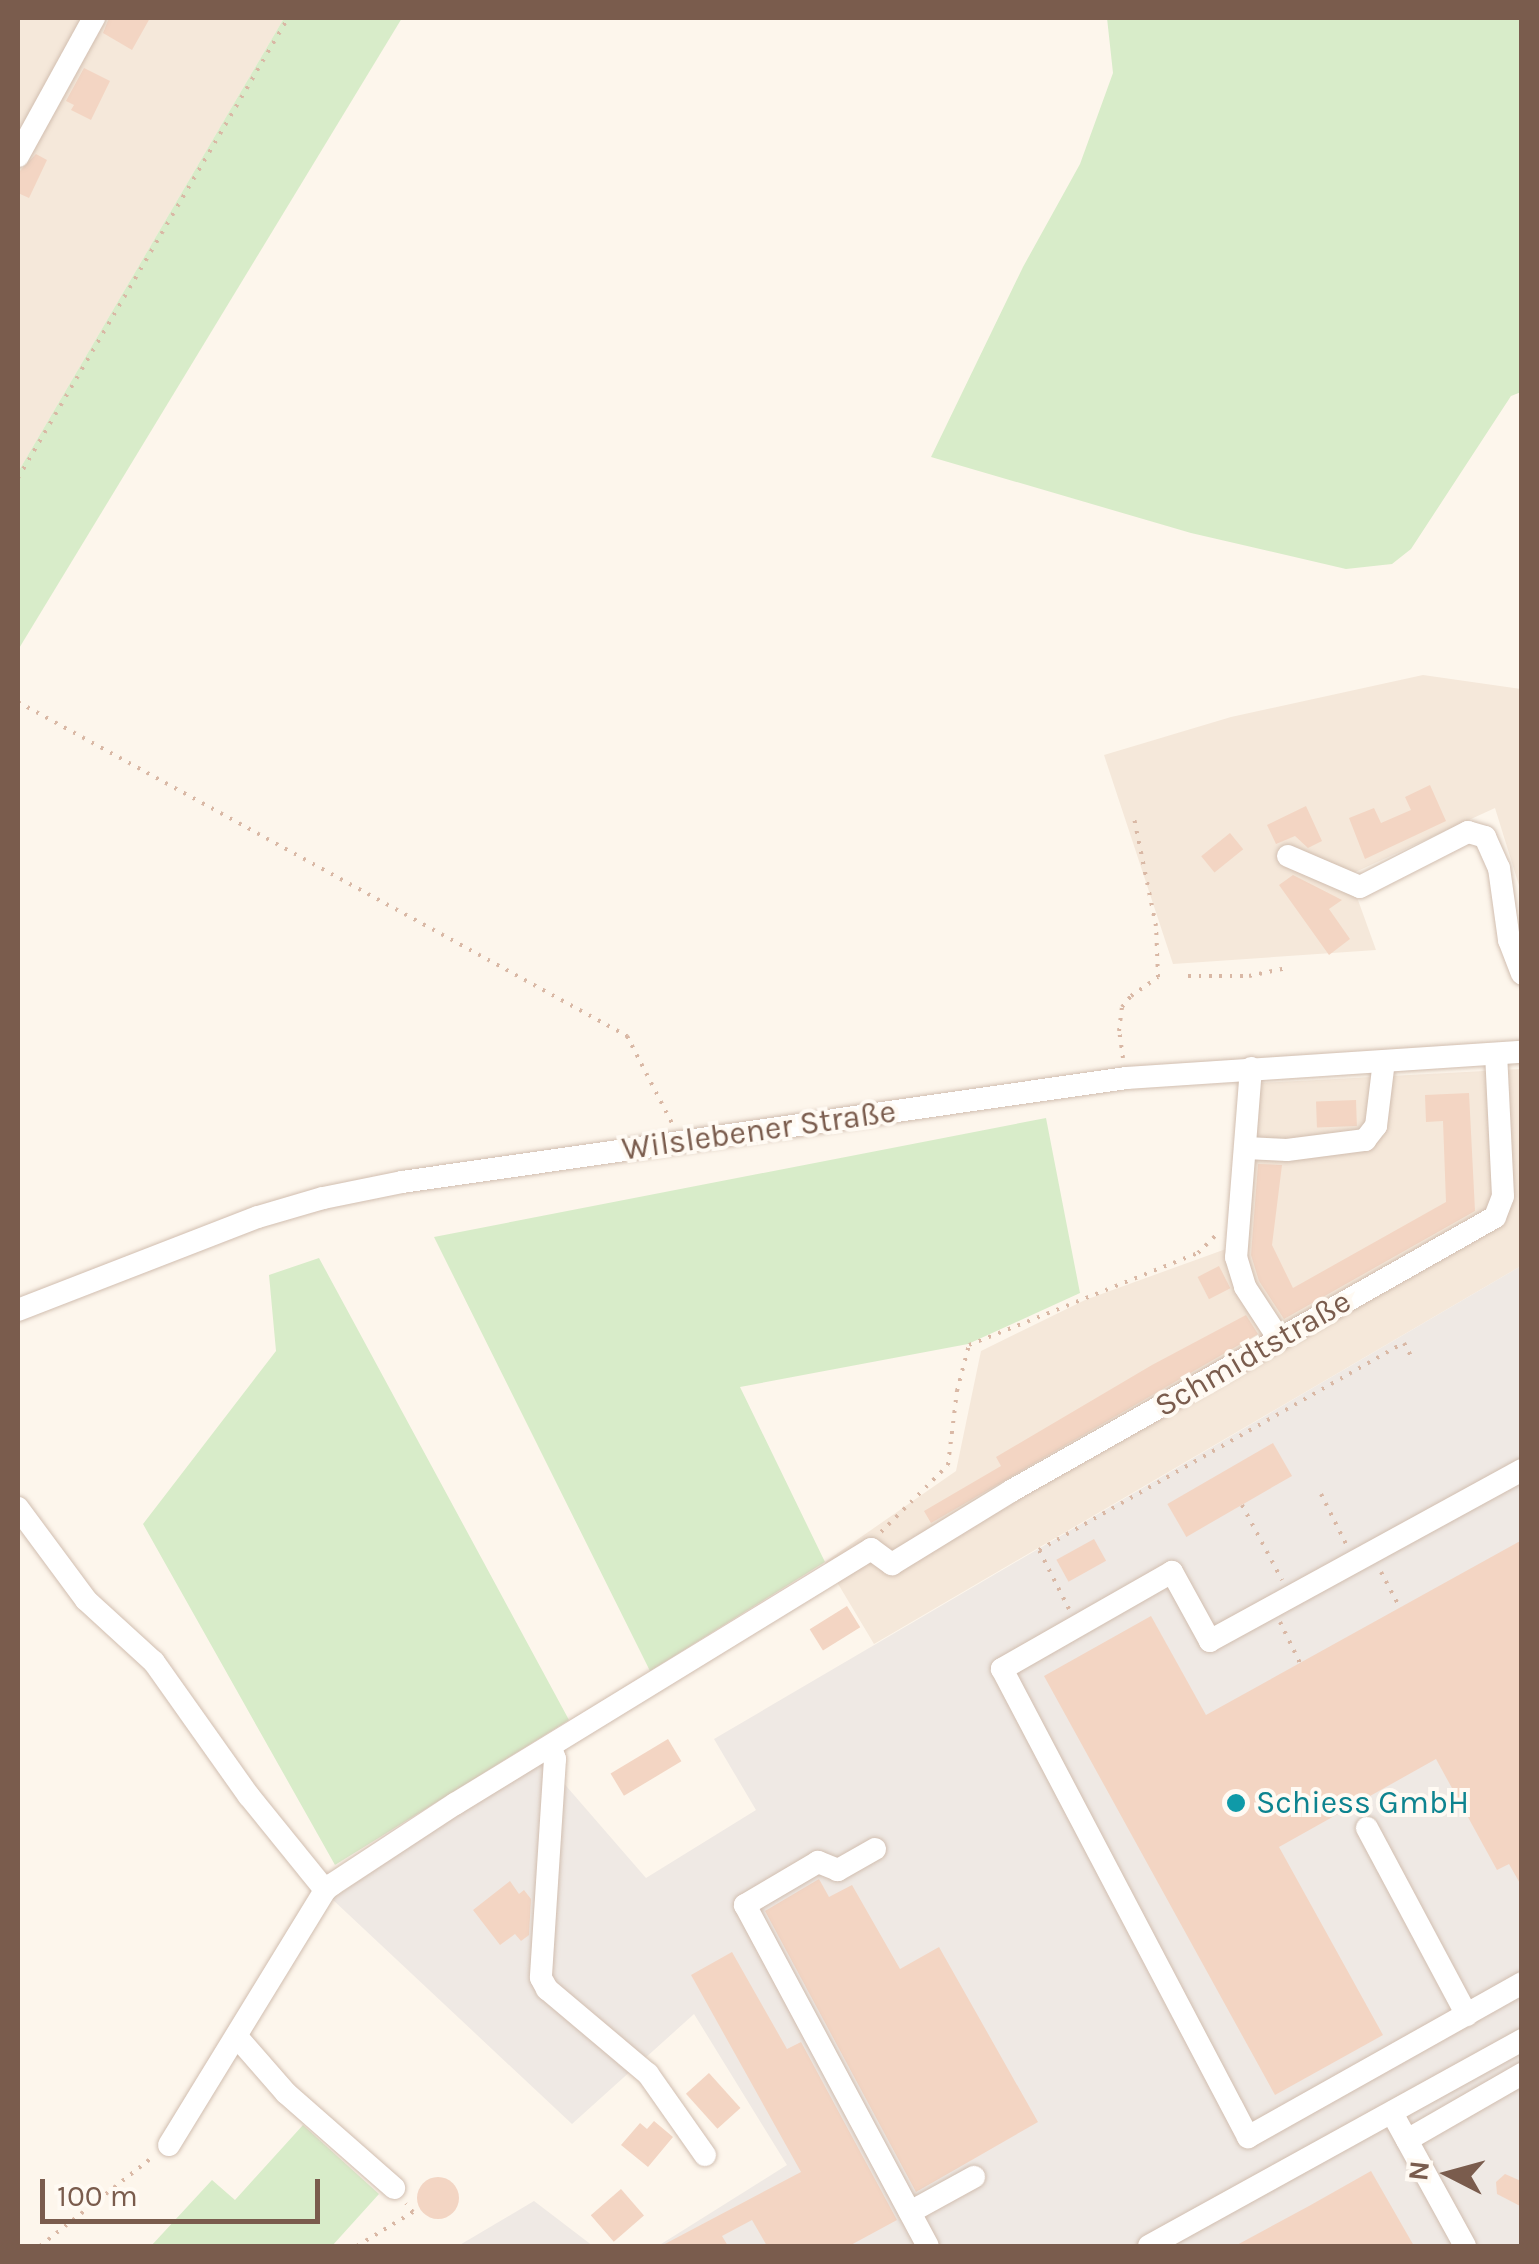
<!DOCTYPE html>
<html>
<head>
<meta charset="utf-8">
<style>
  body { margin:0 }
  #map { position:relative; width:1539px; height:2264px; overflow:hidden; background:#fdf6ec; font-family:Karla,sans-serif }
  div>[style] { position:absolute }
  [style*='--x'] { left:calc(var(--x)*1px); top:calc(var(--y)*1px); width:calc(var(--w)*1px); rotate:calc(var(--a)*1deg) }
  .residential>* { inset:0; background:#f5e8da }
  .industrial>* { inset:0; background:#efe9e4 }
  .green>* { inset:0; background:#d8ecc9 }
  .building>* { inset:0; background:#f3d5c3; transform-origin:0 0 }
  .round { border-radius:50% }
  .path>* { height:4px; margin-top:-2px; transform-origin:0; background:repeating-linear-gradient(90deg,#d9b8a5 0 2.5px,transparent 0 10.5px) }
  .roads { filter:drop-shadow(0 0 2px #d1beb0) drop-shadow(0 0 2px #d1beb0) }
  .minor>* { height:22px; margin:-11px; padding:0 11px; transform-origin:11px; border-radius:11px; background:#fff }
  .dots>* { width:28px; height:28px; translate:-50% -50%; box-sizing:border-box; border:5px solid #fffaf3; border-radius:50% }
  span { translate:-50% -50%; white-space:nowrap; text-align:center; line-height:1.15; -webkit-text-stroke:8px #fffaf3; paint-order:stroke }
  .street-label { font-size:32px; color:#7a5c4d }
  .culture-label { font-size:32px; color:#0d838f }
  .left { translate:0 -50%; text-align:left }
  .frame { position:absolute; inset:0; border:20px solid #7a5c4d; pointer-events:none }
  .north { position:absolute; left:1399px; top:2124px; width:100px; height:100px; -webkit-text-stroke:8px #fffaf3; paint-order:stroke; rotate:276deg; font-size:28px; font-weight:700; line-height:40px; text-align:center; color:#7a5c4d }
  .north::after { content:''; display:block; margin:auto; width:35px; height:45px; background:#7a5c4d; clip-path:polygon(50% 0,100% 100%,50% 72%,0 100%) }
  .scale { position:absolute; left:40px; top:2179px; width:280px; height:45px; box-sizing:border-box; border:5px solid #7a5c4d; border-top:0; padding-left:12px; font-size:30px; line-height:35px; white-space:nowrap; color:#7a5c4d; -webkit-text-stroke:8px #fffaf3; paint-order:stroke }
</style>
</head>
<body>
<div id="map">
  <div class="residential">
    <div style="clip-path:polygon(18px 18px,284px 18px,18px 472px)"></div>
    <div style="clip-path:polygon(1423px 675px,1521px 689px,1521px 892px,1495px 808px,1349px 875px,1376px 950px,1173px 964px,1104px 755px,1231px 717px)"></div>
    <div style="clip-path:polygon(1521px 1069px,1521px 1266px,874px 1644px,825px 1562px,956px 1471px,981px 1351px,1085px 1300px,1237px 1245px,1260px 1083px)"></div>
  </div>
  <div class="industrial">
    <div style="clip-path:polygon(1521px 1266px,1521px 2246px,658px 2246px,787px 2165px,694px 2014px,572px 2124px,332px 1899px,541px 1757px,646px 1878px,756px 1810px,714px 1739px)"></div>
    <div style="clip-path:polygon(534px 2201px,593px 2246px,458px 2246px)"></div>
  </div>
  <div class="green">
    <div style="clip-path:polygon(284px 18px,402px 18px,18px 650px,18px 472px)"></div>
    <div style="clip-path:polygon(1107px 18px,1521px 18px,1521px 392px,1511px 396px,1411px 549px,1392px 564px,1346px 569px,1191px 533px,931px 457px,1023px 267px,1080px 164px,1113px 73px)"></div>
    <div style="clip-path:polygon(1046px 1118px,1080px 1293px,968px 1344px,740px 1387px,825px 1562px,650px 1671px,434px 1237px)"></div>
    <div style="clip-path:polygon(319px 1258px,569px 1720px,335px 1865px,143px 1524px,276px 1351px,269px 1275px)"></div>
    <div style="clip-path:polygon(303px 2125px,379px 2194px,332px 2246px,151px 2246px,212px 2180px,235px 2200px)"></div>
  </div>
  <div class="building">
    <div style="clip-path:polygon(109px 18px,150px 18px,132px 50px,103px 33px)"></div>
    <div style="clip-path:polygon(84px 68px,110px 81px,91px 120px,71px 110px,74px 105px,66px 101px)"></div>
    <div style="clip-path:polygon(36px 154px,47px 160px,29px 198px,18px 193px,18px 173px)"></div>
    <div style="clip-path:polygon(1430px 785px,1446px 821px,1365px 859px,1349px 818px,1374px 808px,1381px 823px,1411px 810px,1405px 797px)"></div>
    <div style="clip-path:polygon(1306px 806px,1322px 841px,1308px 848px,1295px 836px,1276px 844px,1267px 825px)"></div>
    <div style="left:1230px;top:833px;width:21px;height:37px;rotate:51deg"></div>
    <div style="clip-path:polygon(1293px 875px,1342px 900px,1329px 909px,1350px 939px,1329px 955px,1279px 885px)"></div>
    <div style="clip-path:polygon(1469px 1093px,1475px 1211px,1284px 1319px,1259px 1281px,1251px 1255px,1258px 1164px,1282px 1165px,1272px 1245px,1293px 1288px,1446px 1202px,1443px 1121px,1426px 1122px,1425px 1095px)"></div>
    <div style="left:1356px;top:1100px;width:26px;height:40px;rotate:88deg"></div>
    <div style="left:1219px;top:1266px;width:25px;height:24px;rotate:63deg"></div>
    <div style="clip-path:polygon(1246px 1315px,1258px 1334px,931px 1523px,924px 1511px,1001px 1466px,996px 1457px,1152px 1365px)"></div>
    <div style="left:1273px;top:1443px;width:38px;height:122px;rotate:60deg"></div>
    <div style="left:1094px;top:1539px;width:25px;height:43px;rotate:61deg"></div>
    <div style="clip-path:polygon(1522px 1540px,1522px 1887px,1509px 1864px,1497px 1870px,1436px 1759px,1279px 1847px,1383px 2035px,1275px 2095px,1044px 1676px,1151px 1616px,1206px 1715px)"></div>
    <div style="left:847px;top:1606px;width:25px;height:44px;rotate:58deg"></div>
    <div style="left:668px;top:1739px;width:26px;height:67px;rotate:59deg"></div>
    <div style="clip-path:polygon(819px 1879px,829px 1897px,852px 1885px,900px 1969px,939px 1947px,1038px 2122px,916px 2192px,765px 1911px)"></div>
    <div style="clip-path:polygon(510px 1881px,519px 1894px,524px 1890px,531px 1899px,529px 1935px,521px 1941px,515px 1934px,500px 1945px,473px 1910px)"></div>
    <div style="clip-path:polygon(732px 1952px,787px 2049px,801px 2042px,897px 2220px,849px 2246px,767px 2246px,752px 2220px,722px 2236px,728px 2246px,661px 2246px,801px 2172px,691px 1975px)"></div>
    <div style="left:709px;top:2073px;width:47px;height:31px;rotate:48deg"></div>
    <div style="clip-path:polygon(654px 2121px,673px 2137px,648px 2167px,621px 2145px,640px 2123px,647px 2129px)"></div>
    <div style="clip-path:polygon(1371px 2171px,1414px 2246px,1235px 2246px,1309px 2206px)"></div>
    <div style="clip-path:polygon(1505px 2174px,1521px 2181px,1522px 2207px,1497px 2194px,1496px 2182px)"></div>
    <div class="round" style="left:417px;top:2177px;width:42px;height:42px"></div>
    <div style="left:621px;top:2189px;width:35px;height:40px;rotate:49deg"></div>
  </div>
  <div class="path">
    <div style="--x:18;--y:478;--w:533;--a:-59.59"></div>
    <div style="--x:18;--y:702;--w:695;--a:28.74"></div>
    <div style="--x:627;--y:1036;--w:98;--a:62.7"></div>
    <div style="--x:1188;--y:976;--w:61;--a:0"></div>
    <div style="--x:1249;--y:976;--w:35;--a:-12"></div>
    <div style="--x:1123;--y:1058;--w:27;--a:-98"></div>
    <div style="--x:1119;--y:1031;--w:24;--a:-83"></div>
    <div style="--x:1122;--y:1007;--w:14;--a:-51"></div>
    <div style="--x:1131;--y:996;--w:33;--a:-35"></div>
    <div style="--x:1158;--y:977;--w:51;--a:-92.2"></div>
    <div style="--x:1156;--y:926;--w:115;--a:-101.5"></div>
    <div style="--x:1321;--y:1494;--w:56;--a:63.4"></div>
    <div style="--x:1242;--y:1505;--w:85;--a:61.9"></div>
    <div style="--x:881;--y:1532;--w:95;--a:-45"></div>
    <div style="--x:948;--y:1465;--w:75;--a:-83.1"></div>
    <div style="--x:957;--y:1391;--w:48;--a:-75.4"></div>
    <div style="--x:969;--y:1345;--w:247;--a:-21.9"></div>
    <div style="--x:1198;--y:1253;--w:25;--a:-45"></div>
    <div style="--x:1381;--y:1572;--w:40;--a:62"></div>
    <div style="--x:1069;--y:1609;--w:66;--a:-117"></div>
    <div style="--x:1039;--y:1550;--w:420;--a:-29.6"></div>
    <div style="--x:1404;--y:1343;--w:15;--a:62"></div>
    <div style="--x:1280;--y:1622;--w:46;--a:64"></div>
    <div style="--x:40;--y:2246;--w:145;--a:-38.3"></div>
    <div style="--x:357;--y:2246;--w:66;--a:-31.3"></div>
    <div style="--x:413;--y:2212;--w:11;--a:-131"></div>
  </div>
  <div class="roads">
    <div class="minor">
      <div style="--x:18;--y:156;--w:158;--a:-61.2"></div>
      <div style="--x:1288;--y:856;--w:78;--a:23.3"></div>
      <div style="--x:1360;--y:887;--w:121;--a:-27"></div>
      <div style="--x:1468;--y:832;--w:18;--a:16"></div>
      <div style="--x:1485;--y:837;--w:34;--a:66"></div>
      <div style="--x:1499;--y:868;--w:73;--a:82.1"></div>
      <div style="--x:1509;--y:940;--w:36;--a:69"></div>
      <div style="--x:1251;--y:1068;--w:190;--a:94.5"></div>
      <div style="--x:1236;--y:1257;--w:31;--a:73"></div>
      <div style="--x:1245;--y:1287;--w:62;--a:56.8"></div>
      <div style="--x:1246;--y:1148;--w:41;--a:2.8"></div>
      <div style="--x:1287;--y:1150;--w:79;--a:-7.3"></div>
      <div style="--x:1365;--y:1140;--w:18;--a:-52"></div>
      <div style="--x:1376;--y:1126;--w:65;--a:-83"></div>
      <div style="--x:18;--y:1310;--w:257;--a:-21.2"></div>
      <div style="--x:258;--y:1217;--w:68;--a:-16.3"></div>
      <div style="--x:323;--y:1198;--w:81;--a:-11.4"></div>
      <div style="--x:402;--y:1182;--w:731;--a:-8.17"></div>
      <div style="--x:1126;--y:1078;--w:397;--a:-3.8"></div>
      <div style="--x:1522;--y:1470;--w:356;--a:151.3"></div>
      <div style="--x:1210;--y:1641;--w:79;--a:-118.8"></div>
      <div style="--x:1172;--y:1572;--w:196;--a:150.3"></div>
      <div style="--x:1002;--y:1669;--w:529;--a:62.27"></div>
      <div style="--x:1248;--y:2137;--w:314;--a:-29.3"></div>
      <div style="--x:18;--y:1508;--w:114;--a:53.5"></div>
      <div style="--x:86;--y:1600;--w:92;--a:42.4"></div>
      <div style="--x:154;--y:1662;--w:164;--a:54.7"></div>
      <div style="--x:249;--y:1796;--w:121;--a:51"></div>
      <div style="--x:551;--y:1748;--w:12;--a:70"></div>
      <div style="--x:555;--y:1759;--w:219;--a:93.7"></div>
      <div style="--x:541;--y:1978;--w:13;--a:61"></div>
      <div style="--x:547;--y:1989;--w:132;--a:40.1"></div>
      <div style="--x:648;--y:2074;--w:99;--a:54.9"></div>
      <div style="--x:1367;--y:1828;--w:212;--a:61.9"></div>
      <div style="--x:875;--y:1849;--w:43;--a:150.4"></div>
      <div style="--x:838;--y:1870;--w:22;--a:-158"></div>
      <div style="--x:818;--y:1862;--w:85;--a:149.5"></div>
      <div style="--x:745;--y:1905;--w:387;--a:61.8"></div>
      <div style="--x:238;--y:2038;--w:73;--a:48.9"></div>
      <div style="--x:286;--y:2093;--w:144;--a:41.3"></div>
      <div style="--x:1392;--y:2113;--w:152;--a:61.2"></div>
      <div style="--x:1407;--y:2140;--w:133;--a:-29.9"></div>
      <div style="--x:169;--y:2145;--w:299;--a:-58.5"></div>
      <div style="--x:325;--y:1890;--w:10;--a:-37"></div>
      <div style="--x:333;--y:1884;--w:146;--a:-33.3"></div>
      <div style="--x:455;--y:1804;--w:488;--a:-31.5"></div>
      <div style="--x:871;--y:1549;--w:26;--a:36"></div>
      <div style="--x:892;--y:1564;--w:140;--a:-31.5"></div>
      <div style="--x:1011;--y:1491;--w:556;--a:-29.51"></div>
      <div style="--x:1495;--y:1217;--w:22;--a:-69"></div>
      <div style="--x:1503;--y:1196;--w:142;--a:-92.8"></div>
      <div style="--x:910;--y:2212;--w:73;--a:-28.7"></div>
      <div style="--x:1149;--y:2246;--w:426;--a:-28.9"></div>
    </div>
  </div>
  <div class="dots">
    <div style="left:1236px;top:1803px;background:#0f9aa8"></div>
  </div>
  <div class="street-label">
    <span style="left:759px;top:1131px;rotate:-8deg">Wilslebener Straße</span>
    <span style="left:1253px;top:1354px;rotate:-30deg">Schmidtstraße</span>
  </div>
  <div class="culture-label">
    <span class="left" style="left:1256px;top:1803px">Schiess GmbH</span>
  </div>
  <div class="frame"></div>
  <div class="north">N</div>
  <div class="scale">100 m</div>
</div>
</body>
</html>
